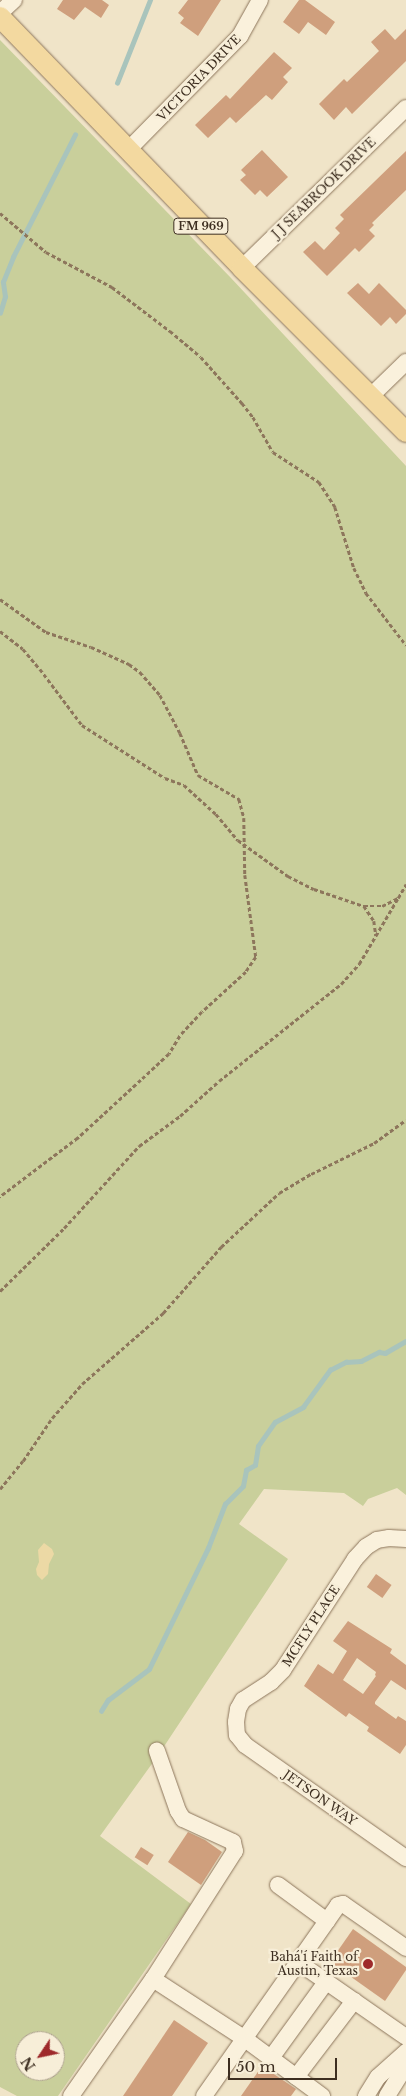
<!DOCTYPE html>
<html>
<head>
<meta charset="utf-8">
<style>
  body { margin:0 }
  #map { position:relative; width:406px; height:2096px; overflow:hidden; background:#f0e4c8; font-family:"Libre Baskerville",serif }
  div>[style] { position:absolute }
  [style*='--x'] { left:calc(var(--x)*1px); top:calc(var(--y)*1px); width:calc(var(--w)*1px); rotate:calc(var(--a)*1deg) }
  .green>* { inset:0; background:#c9cf9b }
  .sand>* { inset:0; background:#ecd9a5 }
  .stream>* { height:4.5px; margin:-2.25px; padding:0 2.25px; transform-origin:2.25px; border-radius:2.25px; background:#a9c4bc }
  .building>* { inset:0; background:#cf9f7d; transform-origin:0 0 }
  .path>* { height:2.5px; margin-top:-1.25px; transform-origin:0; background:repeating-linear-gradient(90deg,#8d765c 0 4px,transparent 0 6.5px) }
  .roads { filter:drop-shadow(0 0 1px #8d765c) drop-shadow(0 0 1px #8d765c) }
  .minor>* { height:16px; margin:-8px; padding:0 8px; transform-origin:8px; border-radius:8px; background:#faf1dc }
  .major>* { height:20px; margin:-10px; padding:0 10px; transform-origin:10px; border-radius:10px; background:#f3d9a0 }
  .dots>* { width:14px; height:14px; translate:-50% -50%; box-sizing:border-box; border:2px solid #f7eed8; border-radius:50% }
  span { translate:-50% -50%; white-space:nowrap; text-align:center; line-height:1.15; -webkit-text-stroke:4.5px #f7eed8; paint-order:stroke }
  .shield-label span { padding:1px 4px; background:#f7eed8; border:1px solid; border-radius:4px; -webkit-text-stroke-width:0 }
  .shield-label { font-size:11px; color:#3d2e20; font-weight:700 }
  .street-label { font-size:12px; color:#3d2e20 }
  .poi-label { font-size:12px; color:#3d2e20 }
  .right { translate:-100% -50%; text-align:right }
  .north { position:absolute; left:15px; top:2031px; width:50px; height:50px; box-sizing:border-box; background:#f7eed8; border:1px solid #ada18e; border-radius:50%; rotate:236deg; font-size:14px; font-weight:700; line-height:20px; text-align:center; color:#3d2e20 }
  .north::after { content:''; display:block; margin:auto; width:18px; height:22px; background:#9e2a2b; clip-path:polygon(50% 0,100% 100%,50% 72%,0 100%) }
  .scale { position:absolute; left:228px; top:2058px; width:109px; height:22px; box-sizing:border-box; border:2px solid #3d2e20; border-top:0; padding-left:6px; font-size:15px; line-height:18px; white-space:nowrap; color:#3d2e20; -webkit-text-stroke:4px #f7eed8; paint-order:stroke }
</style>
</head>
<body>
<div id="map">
  <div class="green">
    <div style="clip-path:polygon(evenodd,0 40px,231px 278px,406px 466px,406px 1495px,397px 1488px,368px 1499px,363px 1506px,344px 1493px,264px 1489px,239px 1524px,288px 1559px,159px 1754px,100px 1836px,191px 1904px,58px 2096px,17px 2096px,0 2087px,0 40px,25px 2041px,55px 2041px,55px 2071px,25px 2071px,25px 2041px)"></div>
  </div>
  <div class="sand">
    <div style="clip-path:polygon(44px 1543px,52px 1549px,54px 1554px,49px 1564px,48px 1574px,42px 1580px,37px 1575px,36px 1569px,39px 1562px,38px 1550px)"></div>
  </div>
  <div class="stream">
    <div style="--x:117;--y:83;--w:89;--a:-68.3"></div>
    <div style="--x:0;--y:313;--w:17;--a:-73"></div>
    <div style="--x:5;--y:297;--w:15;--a:-98"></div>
    <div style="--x:3;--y:282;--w:27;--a:-68"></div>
    <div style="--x:13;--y:257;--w:137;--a:-63.1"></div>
    <div style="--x:101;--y:1711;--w:13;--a:-58"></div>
    <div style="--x:108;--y:1700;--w:51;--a:-37.1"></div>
    <div style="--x:149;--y:1669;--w:135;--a:-64"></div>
    <div style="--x:208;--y:1548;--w:47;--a:-68.9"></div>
    <div style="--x:225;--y:1504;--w:25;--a:-45"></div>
    <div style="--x:243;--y:1486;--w:16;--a:-79"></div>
    <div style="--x:246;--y:1470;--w:10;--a:-29"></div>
    <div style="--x:255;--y:1465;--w:19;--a:-81"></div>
    <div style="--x:258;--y:1446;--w:29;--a:-55"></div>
    <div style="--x:275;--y:1422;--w:32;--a:-28"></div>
    <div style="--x:303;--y:1407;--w:46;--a:-53.9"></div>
    <div style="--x:330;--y:1370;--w:18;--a:-27"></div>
    <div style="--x:346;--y:1362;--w:15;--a:-4"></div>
    <div style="--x:361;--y:1361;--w:20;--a:-27"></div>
    <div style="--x:379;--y:1352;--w:6;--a:9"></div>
    <div style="--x:385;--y:1353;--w:24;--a:-30"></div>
  </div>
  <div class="building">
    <div style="clip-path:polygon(63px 0,102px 0,109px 5px,101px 18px,85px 7px,74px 20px,57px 9px)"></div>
    <div style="clip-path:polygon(188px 0,221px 0,198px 36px,180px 23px,184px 18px,178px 13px)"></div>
    <div style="clip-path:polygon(299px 0,305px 0,335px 22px,326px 35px,308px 22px,299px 34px,283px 22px)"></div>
    <div style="clip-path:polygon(385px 29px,395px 40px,406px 29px,406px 61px,352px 114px,346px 107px,334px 120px,319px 104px,344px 79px,347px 82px,379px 51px,371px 42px)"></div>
    <div style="clip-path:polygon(274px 52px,292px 68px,283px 77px,288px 82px,272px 100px,266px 95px,236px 123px,230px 117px,208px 138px,195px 125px,226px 95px,230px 99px)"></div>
    <div style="clip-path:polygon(262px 150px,288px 177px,267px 197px,260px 190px,255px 195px,240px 180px,246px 175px,241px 170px)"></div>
    <div style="clip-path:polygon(406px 151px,406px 190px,372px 223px,374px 225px,369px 230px,375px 236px,359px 252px,355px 248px,327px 276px,303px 252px,315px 241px,324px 250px,340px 233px,335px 228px,344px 219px,340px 215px)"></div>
    <div style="clip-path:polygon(358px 283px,369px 294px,379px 283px,406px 310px,406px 314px,396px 324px,390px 317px,381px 326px,347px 293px)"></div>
    <div style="left:376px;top:1574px;width:19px;height:16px;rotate:35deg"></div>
    <div style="clip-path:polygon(evenodd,348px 1621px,392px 1649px,390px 1653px,406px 1665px,406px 1690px,391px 1680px,375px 1702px,375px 1704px,396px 1719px,398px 1716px,406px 1721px,406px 1745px,400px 1754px,367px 1731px,369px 1727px,349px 1713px,346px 1717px,304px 1686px,318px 1664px,333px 1674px,347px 1651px,333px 1641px,348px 1621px,357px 1658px,376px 1672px,375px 1675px,376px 1676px,363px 1694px,343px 1680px,357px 1658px)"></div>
    <div style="clip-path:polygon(188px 1832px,205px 1840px,222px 1852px,201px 1885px,168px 1862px)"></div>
    <div style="left:141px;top:1847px;width:15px;height:12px;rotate:32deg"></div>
    <div style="clip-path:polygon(353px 1929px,406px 1967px,406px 1970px,385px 2001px,330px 1962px)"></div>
    <div style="clip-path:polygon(174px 2020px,208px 2043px,172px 2096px,123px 2096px)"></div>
    <div style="clip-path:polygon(262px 2066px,296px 2089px,291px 2096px,241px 2096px)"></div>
  </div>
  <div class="path">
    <div style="--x:0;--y:213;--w:60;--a:40.3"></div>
    <div style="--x:46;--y:252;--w:75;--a:27.9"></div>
    <div style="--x:112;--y:287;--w:73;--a:37.2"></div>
    <div style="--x:170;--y:331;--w:40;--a:40"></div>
    <div style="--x:201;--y:357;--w:62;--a:48.3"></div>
    <div style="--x:242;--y:403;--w:18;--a:52"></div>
    <div style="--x:253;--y:417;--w:40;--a:60.3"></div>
    <div style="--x:273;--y:452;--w:55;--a:33.1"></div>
    <div style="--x:319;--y:482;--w:30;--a:57"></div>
    <div style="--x:335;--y:507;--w:64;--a:72.7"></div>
    <div style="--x:354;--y:568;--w:28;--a:64"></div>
    <div style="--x:366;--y:593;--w:66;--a:52.4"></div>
    <div style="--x:0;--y:599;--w:57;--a:35.7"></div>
    <div style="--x:46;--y:632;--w:47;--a:18.4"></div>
    <div style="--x:91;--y:647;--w:42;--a:24.1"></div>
    <div style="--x:129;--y:664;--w:14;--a:36"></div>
    <div style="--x:140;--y:672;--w:30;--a:49"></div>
    <div style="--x:160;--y:695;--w:43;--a:62.2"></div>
    <div style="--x:180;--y:733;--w:46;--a:66.8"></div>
    <div style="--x:198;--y:775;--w:48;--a:30.3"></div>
    <div style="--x:239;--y:799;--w:20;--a:75"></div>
    <div style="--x:244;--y:818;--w:57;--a:89"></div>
    <div style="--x:245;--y:875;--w:83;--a:82.4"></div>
    <div style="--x:256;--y:957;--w:18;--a:124"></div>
    <div style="--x:246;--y:972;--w:59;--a:137.7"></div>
    <div style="--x:202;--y:1012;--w:33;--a:133"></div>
    <div style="--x:180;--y:1036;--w:21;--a:121"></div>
    <div style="--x:169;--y:1054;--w:38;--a:137"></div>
    <div style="--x:141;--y:1080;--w:86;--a:137.4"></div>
    <div style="--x:78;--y:1138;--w:98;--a:142.9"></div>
    <div style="--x:0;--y:631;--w:29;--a:38"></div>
    <div style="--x:23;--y:649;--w:26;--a:50"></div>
    <div style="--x:40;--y:669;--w:70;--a:53.1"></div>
    <div style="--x:82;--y:725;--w:98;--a:32.6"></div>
    <div style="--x:165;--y:778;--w:20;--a:20"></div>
    <div style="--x:184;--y:785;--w:43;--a:42.2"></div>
    <div style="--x:216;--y:814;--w:34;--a:50"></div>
    <div style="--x:238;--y:840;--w:62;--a:35.8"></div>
    <div style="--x:288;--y:876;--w:29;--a:27"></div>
    <div style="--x:314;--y:889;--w:53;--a:18.8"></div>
    <div style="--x:364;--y:906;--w:18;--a:0"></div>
    <div style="--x:382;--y:906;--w:18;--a:-27"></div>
    <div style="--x:398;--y:898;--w:16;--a:-60"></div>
    <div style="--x:364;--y:906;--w:18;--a:56"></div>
    <div style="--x:374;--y:921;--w:15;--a:82"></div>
    <div style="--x:0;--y:1291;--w:90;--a:-44.5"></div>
    <div style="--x:64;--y:1228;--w:111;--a:-47.6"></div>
    <div style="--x:139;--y:1146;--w:51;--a:-36.2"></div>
    <div style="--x:180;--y:1116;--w:52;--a:-41.9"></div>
    <div style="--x:219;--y:1081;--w:156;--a:-38.5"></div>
    <div style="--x:341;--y:984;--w:27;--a:-48"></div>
    <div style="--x:359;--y:964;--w:77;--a:-59.4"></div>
    <div style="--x:0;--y:1489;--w:36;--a:-51"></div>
    <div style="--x:23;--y:1461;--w:52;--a:-56"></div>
    <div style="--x:52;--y:1418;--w:45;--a:-48.6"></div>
    <div style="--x:82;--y:1384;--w:108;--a:-41.2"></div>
    <div style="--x:163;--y:1313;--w:88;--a:-48.7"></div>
    <div style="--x:221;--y:1247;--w:79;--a:-43"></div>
    <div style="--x:279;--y:1193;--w:37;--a:-31"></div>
    <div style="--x:311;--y:1174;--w:70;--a:-26.2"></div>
    <div style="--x:374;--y:1143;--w:39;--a:-36"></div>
  </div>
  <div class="roads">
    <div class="minor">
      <div style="--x:0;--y:13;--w:19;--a:-43"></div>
      <div style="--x:128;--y:150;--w:160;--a:-45.5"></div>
      <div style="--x:240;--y:36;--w:41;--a:-60.9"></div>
      <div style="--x:242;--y:268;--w:229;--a:-44.3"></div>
      <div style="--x:371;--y:396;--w:49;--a:-44.2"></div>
      <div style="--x:406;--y:1539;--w:17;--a:-177"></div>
      <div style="--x:389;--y:1538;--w:12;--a:171"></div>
      <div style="--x:377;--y:1540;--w:13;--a:148"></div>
      <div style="--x:366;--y:1547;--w:16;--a:133"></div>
      <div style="--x:355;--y:1559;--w:132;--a:123"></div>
      <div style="--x:283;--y:1670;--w:17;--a:135"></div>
      <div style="--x:271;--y:1682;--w:33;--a:147"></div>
      <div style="--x:243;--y:1700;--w:10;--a:119"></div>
      <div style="--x:238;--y:1709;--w:13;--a:99"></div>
      <div style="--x:236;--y:1722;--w:13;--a:86"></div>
      <div style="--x:237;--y:1735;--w:13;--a:51"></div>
      <div style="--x:245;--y:1745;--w:197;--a:35.1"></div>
      <div style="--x:278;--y:1885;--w:61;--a:36.3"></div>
      <div style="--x:298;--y:1962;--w:131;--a:34.8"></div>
      <div style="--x:153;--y:1979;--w:110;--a:33.1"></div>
      <div style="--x:245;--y:2039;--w:96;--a:36.5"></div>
      <div style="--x:271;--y:2058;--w:94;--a:-54.1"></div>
      <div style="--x:296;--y:2077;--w:96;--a:-52.7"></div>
      <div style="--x:71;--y:2096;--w:143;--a:-55"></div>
      <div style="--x:153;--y:1979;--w:152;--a:-57.4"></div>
      <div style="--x:235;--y:1851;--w:9;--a:-103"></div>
      <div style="--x:233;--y:1842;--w:55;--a:-155.3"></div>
      <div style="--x:183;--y:1819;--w:9;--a:-122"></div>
      <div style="--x:178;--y:1811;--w:64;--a:-109.3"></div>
      <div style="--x:204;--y:2096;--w:233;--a:-54.9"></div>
      <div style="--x:338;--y:1905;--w:5;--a:-11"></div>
      <div style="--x:343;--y:1904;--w:77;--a:34.9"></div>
      <div style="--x:366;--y:2096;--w:22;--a:-58"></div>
      <div style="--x:378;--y:2077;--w:38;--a:-42"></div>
      <div style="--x:387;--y:2096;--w:36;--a:-58"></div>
    </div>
    <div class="major">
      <div style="--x:0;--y:17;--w:349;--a:46"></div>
      <div style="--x:242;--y:268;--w:232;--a:45"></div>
    </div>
  </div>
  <div class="dots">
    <div style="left:368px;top:1964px;background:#9e2a2b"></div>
  </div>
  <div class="shield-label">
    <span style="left:201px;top:226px">FM 969</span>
  </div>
  <div class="street-label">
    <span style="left:199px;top:78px;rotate:-46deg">VICTORIA DRIVE</span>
    <span style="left:324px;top:188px;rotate:-44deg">J J SEABROOK DRIVE</span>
    <span style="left:311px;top:1626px;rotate:-57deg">MCFLY PLACE</span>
    <span style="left:320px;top:1798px;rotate:35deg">JETSON WAY</span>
  </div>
  <div class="poi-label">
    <span class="right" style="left:358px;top:1964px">Bahá'í Faith of<br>Austin, Texas</span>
  </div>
  <div class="north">N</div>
  <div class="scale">50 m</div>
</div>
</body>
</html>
